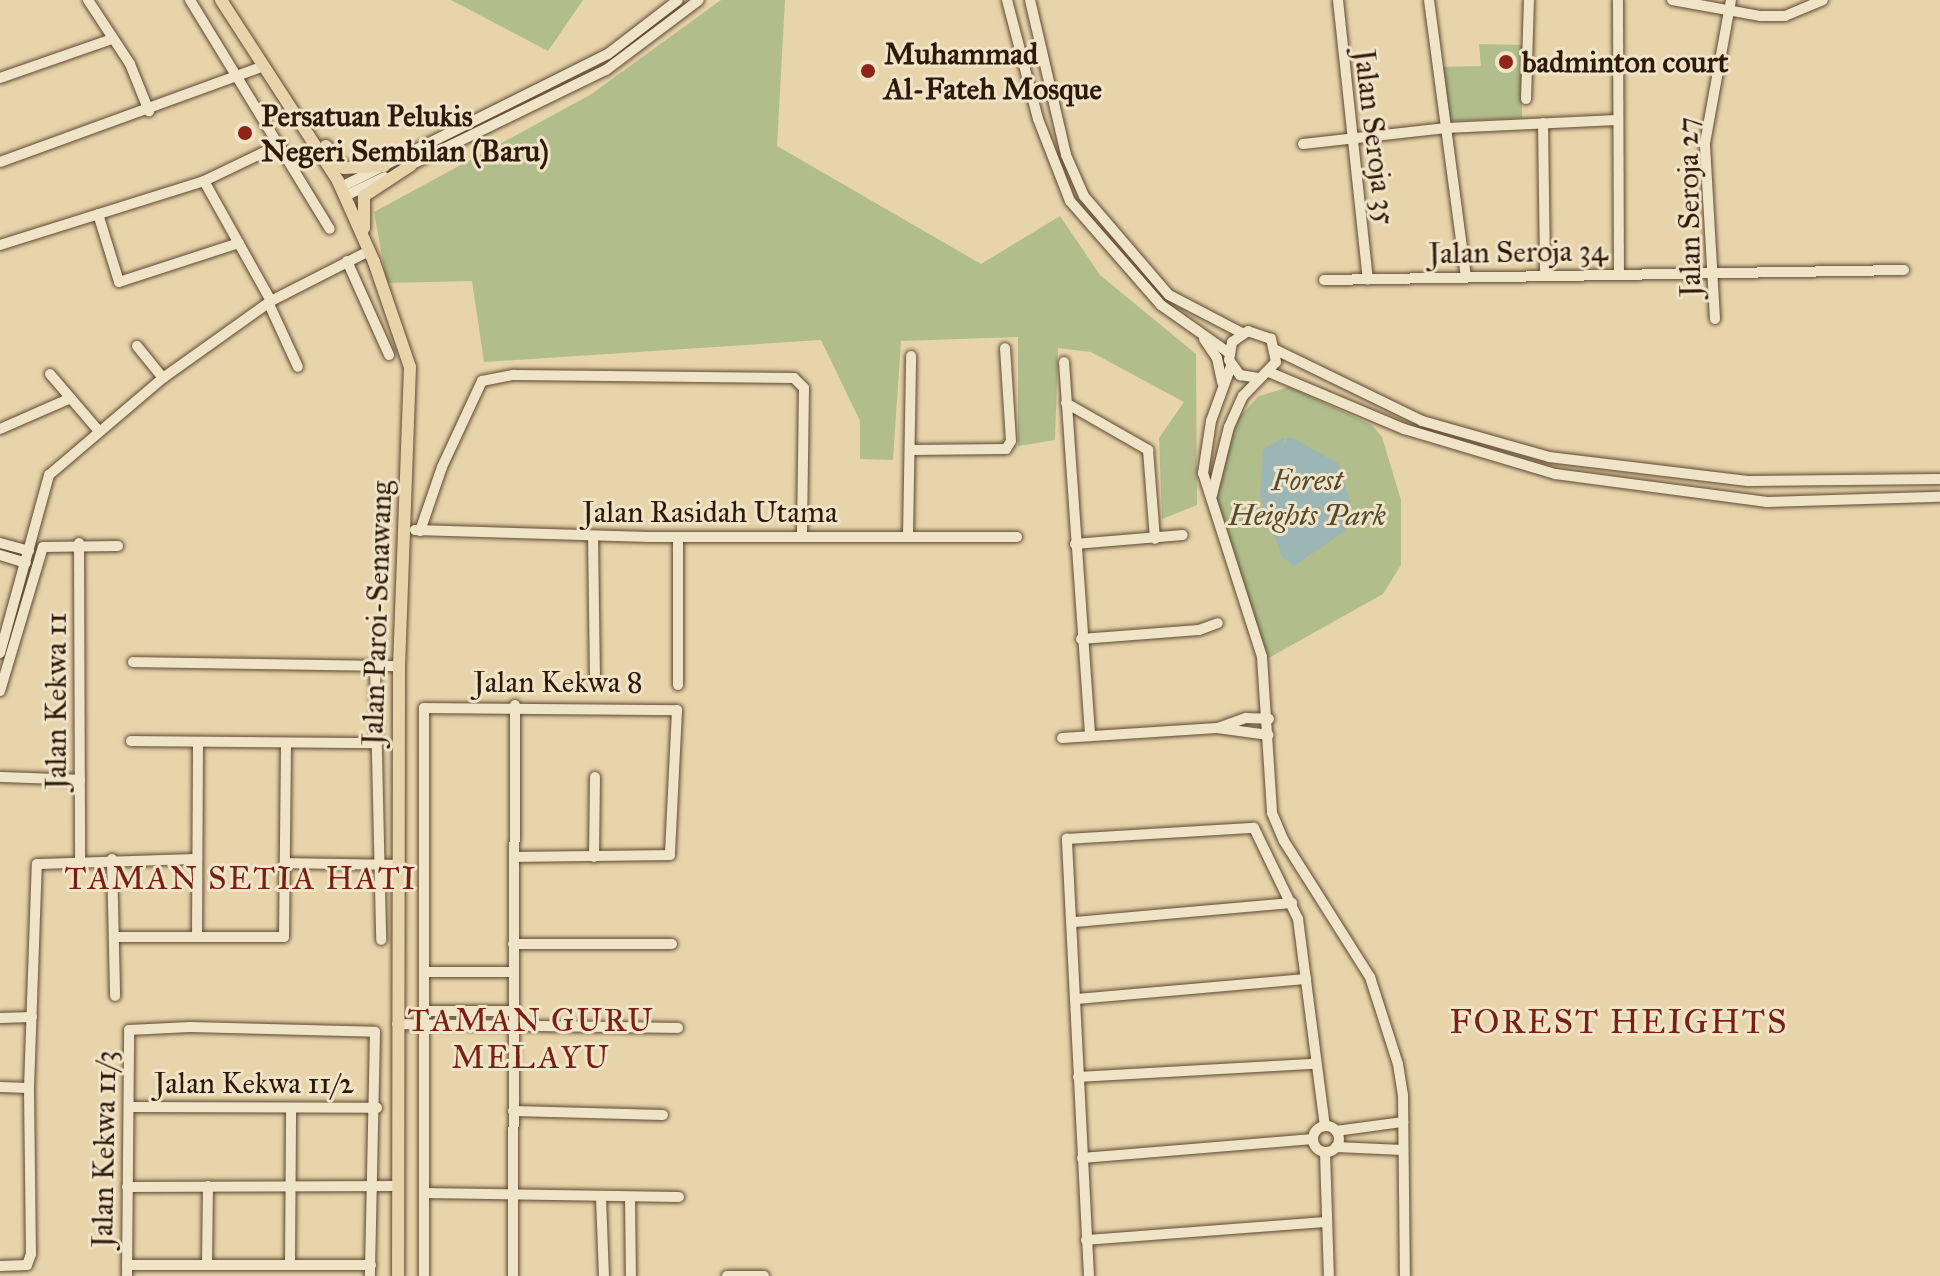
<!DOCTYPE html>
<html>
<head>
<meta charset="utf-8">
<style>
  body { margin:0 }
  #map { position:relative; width:1940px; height:1276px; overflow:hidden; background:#e7d4aa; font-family:"IM FELL Great Primer",serif }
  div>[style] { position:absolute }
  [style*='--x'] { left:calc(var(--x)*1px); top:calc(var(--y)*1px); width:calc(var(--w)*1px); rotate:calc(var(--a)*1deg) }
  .green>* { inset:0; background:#b1be8c }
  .water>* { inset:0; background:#9cb5b5 }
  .roads { filter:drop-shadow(0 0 2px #5d4832) drop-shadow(0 0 2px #5d4832) }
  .minor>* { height:10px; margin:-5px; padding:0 5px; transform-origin:5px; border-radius:5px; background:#efe3c8 }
  .minor>.ring { margin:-5px; padding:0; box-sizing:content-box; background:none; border:10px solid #efe3c8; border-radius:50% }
  .major>* { height:12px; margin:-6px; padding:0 6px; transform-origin:6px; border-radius:6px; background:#e7d4aa }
  .dots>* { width:22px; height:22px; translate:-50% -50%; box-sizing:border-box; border:4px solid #efe3c8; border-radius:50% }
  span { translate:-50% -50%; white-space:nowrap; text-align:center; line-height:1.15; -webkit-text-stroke:6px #efe3c8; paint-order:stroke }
  .poi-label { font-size:30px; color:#2f1a0a; font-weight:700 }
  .left { translate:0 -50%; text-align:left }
  .street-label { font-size:30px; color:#2f1a0a }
  .park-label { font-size:30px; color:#564b31; font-style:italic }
  .neighbourhood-label { font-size:32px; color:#7a1f14; letter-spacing:2px }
  .quarter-label { font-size:34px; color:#7a1f14; letter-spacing:2px }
</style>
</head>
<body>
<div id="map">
  <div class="green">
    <div style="clip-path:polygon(451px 0,583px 0,548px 51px)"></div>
    <div style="clip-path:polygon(721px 0,785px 0,777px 146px,981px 264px,1060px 216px,1100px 275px,1196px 354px,1197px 505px,1162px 519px,1159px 438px,1184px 402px,1091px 352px,1058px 348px,1055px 440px,1018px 446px,1018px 337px,901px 341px,893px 460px,860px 459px,860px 421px,821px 340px,484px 362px,472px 281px,387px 283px,374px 212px,590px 95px)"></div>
    <div style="clip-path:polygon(1479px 44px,1522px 45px,1522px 118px,1447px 121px,1440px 67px,1481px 66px)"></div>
    <div style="clip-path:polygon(1289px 387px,1372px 425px,1382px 437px,1401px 500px,1401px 565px,1383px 594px,1265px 660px,1216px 501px,1224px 455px,1240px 416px,1259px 396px)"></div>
  </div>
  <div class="water">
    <div style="clip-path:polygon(1285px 437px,1281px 450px,1288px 437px,1295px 439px,1339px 464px,1352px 510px,1345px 531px,1294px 566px,1282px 557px,1260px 496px,1263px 449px)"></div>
  </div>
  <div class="roads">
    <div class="minor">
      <div style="--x:88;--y:0;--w:77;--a:56.7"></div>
      <div style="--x:130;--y:64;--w:51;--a:68"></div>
      <div style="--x:190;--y:0;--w:268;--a:58.6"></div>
      <div style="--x:1007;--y:0;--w:123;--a:75.4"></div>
      <div style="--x:1038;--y:119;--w:88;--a:68.7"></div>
      <div style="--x:1070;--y:201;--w:138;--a:48.8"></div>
      <div style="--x:1161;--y:305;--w:83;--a:35.2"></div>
      <div style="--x:1030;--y:0;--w:159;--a:76.9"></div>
      <div style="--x:1066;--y:155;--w:45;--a:66.3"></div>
      <div style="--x:1084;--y:196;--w:130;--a:49.4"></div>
      <div style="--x:1169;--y:295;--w:82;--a:27.5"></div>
      <div style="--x:1338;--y:0;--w:281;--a:83.9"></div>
      <div style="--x:1429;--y:0;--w:279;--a:82.4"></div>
      <div style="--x:1618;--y:0;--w:274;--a:89.8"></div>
      <div style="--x:1672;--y:0;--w:89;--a:10.3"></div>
      <div style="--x:1760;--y:16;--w:25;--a:0"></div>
      <div style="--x:1785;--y:16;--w:41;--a:-22.8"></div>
      <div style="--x:0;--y:78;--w:119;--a:-19.2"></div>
      <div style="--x:1526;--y:99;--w:99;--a:-88.3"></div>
      <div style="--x:1543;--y:123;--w:152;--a:89.2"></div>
      <div style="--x:1303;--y:144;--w:144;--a:-6.4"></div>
      <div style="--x:1446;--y:128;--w:171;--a:-2.7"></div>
      <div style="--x:0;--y:162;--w:281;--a:-20"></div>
      <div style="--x:406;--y:167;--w:222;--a:-25.9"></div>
      <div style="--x:606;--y:70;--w:116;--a:-37"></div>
      <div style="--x:204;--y:181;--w:137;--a:60.8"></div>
      <div style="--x:341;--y:187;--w:298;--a:-26.5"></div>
      <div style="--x:608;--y:54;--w:88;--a:-37.6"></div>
      <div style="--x:345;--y:196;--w:44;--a:-25.4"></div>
      <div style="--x:98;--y:214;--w:71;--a:72.8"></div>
      <div style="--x:119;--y:282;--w:126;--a:-18"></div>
      <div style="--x:0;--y:245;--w:214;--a:-17.4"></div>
      <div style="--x:204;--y:181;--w:85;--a:-25.7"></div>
      <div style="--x:347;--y:261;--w:103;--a:65.9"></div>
      <div style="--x:1324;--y:280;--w:580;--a:-0.99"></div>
      <div style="--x:269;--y:304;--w:69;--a:65.3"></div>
      <div style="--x:1715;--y:319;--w:176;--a:-93.3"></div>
      <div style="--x:1705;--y:143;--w:145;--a:-79.7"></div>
      <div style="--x:1204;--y:339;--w:23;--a:56"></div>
      <div style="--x:1217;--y:358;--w:25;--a:78"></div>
      <div style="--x:137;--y:346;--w:41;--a:50.9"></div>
      <div style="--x:1276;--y:350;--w:162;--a:25.9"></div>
      <div style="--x:1422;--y:421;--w:132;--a:15.8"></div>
      <div style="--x:1549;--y:457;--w:200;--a:6.9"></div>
      <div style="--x:1748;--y:481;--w:192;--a:-0.6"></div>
      <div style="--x:1064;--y:362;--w:375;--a:86"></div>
      <div style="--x:1231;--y:366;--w:59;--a:110"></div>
      <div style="--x:1211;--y:421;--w:53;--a:98.7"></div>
      <div style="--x:1203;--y:473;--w:193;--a:72.2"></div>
      <div style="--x:1262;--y:657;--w:156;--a:86.3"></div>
      <div style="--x:1272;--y:813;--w:30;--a:67"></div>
      <div style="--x:1284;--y:841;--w:161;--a:57.7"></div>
      <div style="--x:1370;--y:977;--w:91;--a:72.2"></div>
      <div style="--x:1398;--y:1064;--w:31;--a:81"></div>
      <div style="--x:1403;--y:1095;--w:181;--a:89.4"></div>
      <div style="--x:1269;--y:372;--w:147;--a:22.9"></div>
      <div style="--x:1404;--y:429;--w:158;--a:16.6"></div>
      <div style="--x:1555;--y:474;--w:214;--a:7.5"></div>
      <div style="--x:1767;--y:502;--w:173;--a:-1.7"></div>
      <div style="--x:50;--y:374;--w:74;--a:49.4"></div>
      <div style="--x:1066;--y:403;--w:95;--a:29.8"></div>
      <div style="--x:1148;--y:450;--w:89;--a:85.5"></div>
      <div style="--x:0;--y:429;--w:77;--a:-23.6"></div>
      <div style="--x:912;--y:450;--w:94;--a:-0.6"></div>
      <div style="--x:1006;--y:449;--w:9;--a:-58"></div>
      <div style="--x:1011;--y:441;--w:93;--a:-93.7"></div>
      <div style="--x:1212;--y:495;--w:70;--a:-76"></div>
      <div style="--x:1229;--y:427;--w:34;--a:-66"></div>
      <div style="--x:1243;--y:396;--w:47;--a:-45.9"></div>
      <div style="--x:1276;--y:362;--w:24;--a:-102"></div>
      <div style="--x:1271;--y:339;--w:24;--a:-161"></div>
      <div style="--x:1248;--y:331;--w:19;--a:145"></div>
      <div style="--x:1232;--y:342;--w:18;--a:99"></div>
      <div style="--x:1229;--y:360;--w:19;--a:54"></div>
      <div style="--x:1240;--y:375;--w:18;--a:9"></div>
      <div style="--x:415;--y:530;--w:234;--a:1.7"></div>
      <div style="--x:649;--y:537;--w:368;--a:0"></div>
      <div style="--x:420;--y:531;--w:68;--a:-71"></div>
      <div style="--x:442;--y:467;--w:95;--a:-65.1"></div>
      <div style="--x:482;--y:381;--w:33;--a:-11"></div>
      <div style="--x:514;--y:375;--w:280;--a:0.6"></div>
      <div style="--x:794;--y:378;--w:14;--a:45"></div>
      <div style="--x:804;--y:388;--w:149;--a:90.8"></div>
      <div style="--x:593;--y:536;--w:147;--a:89.2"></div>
      <div style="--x:908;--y:536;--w:180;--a:-89"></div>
      <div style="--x:678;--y:537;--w:148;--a:90"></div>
      <div style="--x:0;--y:543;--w:30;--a:15"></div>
      <div style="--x:79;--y:543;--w:316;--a:89.8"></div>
      <div style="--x:1075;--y:544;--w:108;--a:-4.8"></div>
      <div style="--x:0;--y:555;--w:27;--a:17"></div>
      <div style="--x:1081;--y:639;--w:118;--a:-4.4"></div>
      <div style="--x:1199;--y:630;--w:20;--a:-20"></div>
      <div style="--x:0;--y:653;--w:185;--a:-74.6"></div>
      <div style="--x:49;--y:475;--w:150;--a:-40.4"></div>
      <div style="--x:163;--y:378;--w:133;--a:-35.5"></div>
      <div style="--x:271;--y:301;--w:110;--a:-27"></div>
      <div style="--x:133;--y:662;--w:266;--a:0.9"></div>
      <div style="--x:375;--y:666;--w:274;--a:88.7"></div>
      <div style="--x:0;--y:691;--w:150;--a:-73.4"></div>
      <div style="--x:43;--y:547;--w:75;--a:-0.8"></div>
      <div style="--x:1218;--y:728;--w:30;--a:-20"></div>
      <div style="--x:1246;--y:718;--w:23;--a:2"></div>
      <div style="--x:1062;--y:738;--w:155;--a:-3.7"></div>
      <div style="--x:1217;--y:728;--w:52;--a:7.7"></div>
      <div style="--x:131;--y:741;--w:246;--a:0.5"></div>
      <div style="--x:0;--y:777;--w:80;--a:2.1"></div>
      <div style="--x:594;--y:857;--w:80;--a:-89.3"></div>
      <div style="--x:112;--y:859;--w:137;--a:88.7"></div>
      <div style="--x:285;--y:863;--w:113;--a:1"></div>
      <div style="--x:1074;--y:922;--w:219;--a:-5"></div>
      <div style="--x:114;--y:937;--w:170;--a:0"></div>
      <div style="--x:284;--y:937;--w:194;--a:-89.4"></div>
      <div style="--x:197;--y:937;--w:195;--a:-89.7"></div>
      <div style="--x:513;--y:944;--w:159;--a:0"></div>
      <div style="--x:425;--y:972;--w:88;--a:0"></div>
      <div style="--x:1076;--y:999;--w:231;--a:-5"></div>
      <div style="--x:425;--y:1011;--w:88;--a:0"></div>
      <div style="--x:0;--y:1018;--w:32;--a:-2"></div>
      <div style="--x:397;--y:1024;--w:281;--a:0.8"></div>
      <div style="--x:1078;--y:1077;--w:236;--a:-3.2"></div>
      <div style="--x:0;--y:1087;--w:29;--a:2"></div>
      <div style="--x:130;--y:1107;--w:247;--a:0.2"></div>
      <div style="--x:513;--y:1111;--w:150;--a:1.5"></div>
      <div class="ring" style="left:1313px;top:1126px;width:16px;height:16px"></div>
      <div style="--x:1336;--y:1131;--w:68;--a:-7.7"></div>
      <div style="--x:1336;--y:1147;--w:67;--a:2.6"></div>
      <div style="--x:1325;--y:1152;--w:124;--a:88.2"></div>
      <div style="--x:1082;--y:1158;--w:232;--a:-4.7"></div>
      <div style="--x:127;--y:1187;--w:268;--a:-0.2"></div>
      <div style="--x:424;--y:1193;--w:255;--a:0.9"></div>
      <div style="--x:630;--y:1197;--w:79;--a:89.3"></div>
      <div style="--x:601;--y:1198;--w:78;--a:87.8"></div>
      <div style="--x:1086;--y:1240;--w:238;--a:-4.3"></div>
      <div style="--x:127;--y:1265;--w:244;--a:0"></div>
      <div style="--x:207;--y:1265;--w:79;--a:-89.3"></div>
      <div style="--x:290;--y:1265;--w:157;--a:-89.6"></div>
      <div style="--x:0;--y:1266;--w:27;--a:-2"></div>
      <div style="--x:27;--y:1265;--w:12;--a:-70"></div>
      <div style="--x:31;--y:1254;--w:166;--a:-90.7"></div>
      <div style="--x:29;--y:1088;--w:224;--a:-88"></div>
      <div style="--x:37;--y:864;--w:160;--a:-1.8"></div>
      <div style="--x:127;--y:1276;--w:246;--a:-89.5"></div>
      <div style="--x:129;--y:1030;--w:61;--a:-2.8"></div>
      <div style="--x:190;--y:1027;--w:185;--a:1.5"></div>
      <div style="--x:375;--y:1032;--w:244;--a:91.2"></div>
      <div style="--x:424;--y:1276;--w:568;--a:-90"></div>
      <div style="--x:424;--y:708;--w:253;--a:0.5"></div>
      <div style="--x:677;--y:710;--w:145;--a:92.8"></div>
      <div style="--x:670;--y:855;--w:156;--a:179.3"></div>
      <div style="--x:513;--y:1276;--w:571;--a:-89.8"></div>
      <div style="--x:727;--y:1276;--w:37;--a:0"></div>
      <div style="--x:1089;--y:1276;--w:438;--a:-92.9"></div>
      <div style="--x:1067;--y:839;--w:187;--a:-3.4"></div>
      <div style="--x:1254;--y:828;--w:101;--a:64.2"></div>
      <div style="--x:1298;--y:919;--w:209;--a:82.6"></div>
    </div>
    <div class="major">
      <div style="--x:221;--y:0;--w:216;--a:57.1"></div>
      <div style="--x:338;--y:181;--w:89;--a:66"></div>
      <div style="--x:374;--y:262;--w:111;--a:71.1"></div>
      <div style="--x:410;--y:367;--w:299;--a:92.1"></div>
      <div style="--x:399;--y:666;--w:610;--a:90.09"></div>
      <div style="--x:326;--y:146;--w:28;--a:51"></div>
      <div style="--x:344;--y:168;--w:40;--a:-2.9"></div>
      <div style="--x:364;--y:228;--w:32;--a:-90"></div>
      <div style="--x:364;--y:196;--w:56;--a:-33.4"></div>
    </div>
  </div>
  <div class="dots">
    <div style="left:1506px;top:62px;background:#8f2418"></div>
    <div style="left:868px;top:71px;background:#8f2418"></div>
    <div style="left:245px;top:133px;background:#8f2418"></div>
  </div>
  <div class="poi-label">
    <span class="left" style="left:884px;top:71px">Muhammad<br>Al-Fateh Mosque</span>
    <span class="left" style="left:1522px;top:62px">badminton court</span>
    <span class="left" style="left:261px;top:133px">Persatuan Pelukis<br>Negeri Sembilan (Baru)</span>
  </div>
  <div class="street-label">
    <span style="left:1375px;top:137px;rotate:83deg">Jalan Seroja 35</span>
    <span style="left:1689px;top:207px;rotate:-91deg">Jalan Seroja 27</span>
    <span style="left:1518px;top:252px;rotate:-1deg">Jalan Seroja 34</span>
    <span style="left:710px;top:512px">Jalan Rasidah Utama</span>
    <span style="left:377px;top:613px;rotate:-88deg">Jalan Paroi-Senawang</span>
    <span style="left:558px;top:682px">Jalan Kekwa 8</span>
    <span style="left:56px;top:701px;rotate:-90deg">Jalan Kekwa 11</span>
    <span style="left:254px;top:1083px">Jalan Kekwa 11/2</span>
    <span style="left:104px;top:1149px;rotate:-89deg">Jalan Kekwa 11/3</span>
  </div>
  <div class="park-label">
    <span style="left:1307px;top:497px">Forest<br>Heights Park</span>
  </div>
  <div class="neighbourhood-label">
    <span style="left:241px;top:879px">TAMAN SETIA HATI</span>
    <span style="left:531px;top:1040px">TAMAN GURU<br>MELAYU</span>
  </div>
  <div class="quarter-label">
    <span style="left:1619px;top:1022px">FOREST HEIGHTS</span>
  </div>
</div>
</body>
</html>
